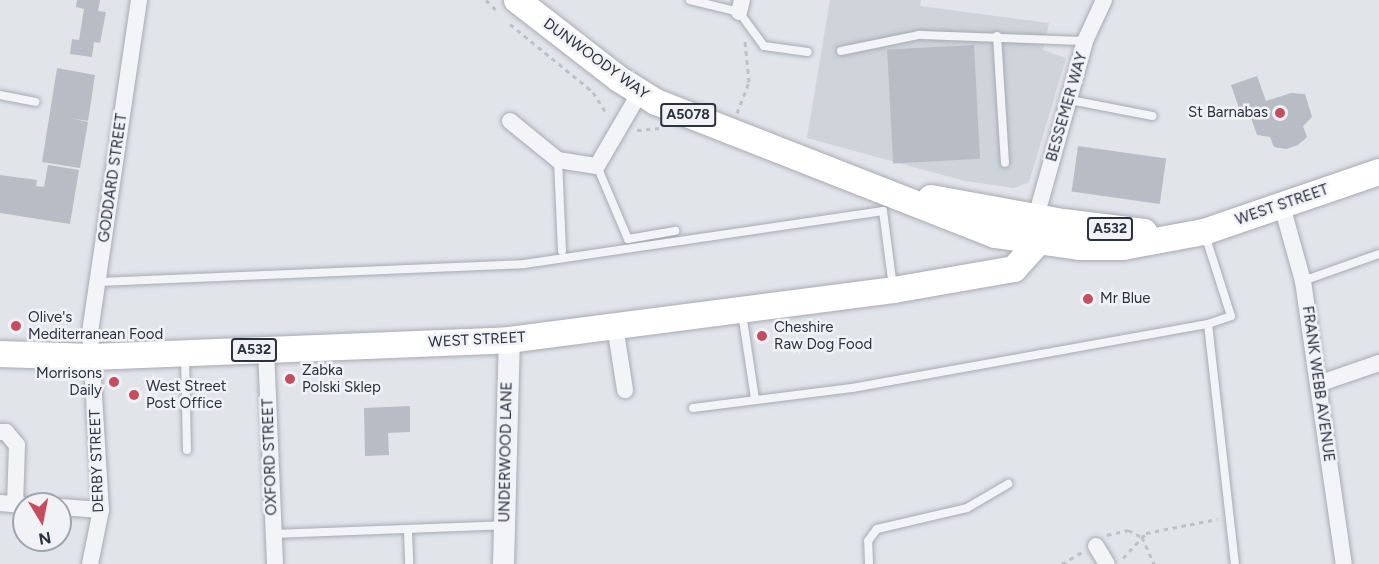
<!DOCTYPE html>
<html>
<head>
<meta charset="utf-8">
<style>
  body { margin:0 }
  #map { position:relative; width:1379px; height:564px; overflow:hidden; background:#e1e4e9; font-family:Figtree,sans-serif }
  div>[style] { position:absolute }
  [style*='--x'] { left:calc(var(--x)*1px); top:calc(var(--y)*1px); width:calc(var(--w)*1px); rotate:calc(var(--a)*1deg) }
  .built>* { inset:0; background:#cfd3da }
  .building>* { inset:0; background:#b8bdc5; transform-origin:0 0 }
  .path>* { height:3px; margin-top:-1.5px; transform-origin:0; background:repeating-linear-gradient(90deg,#bfc1c7 0 4.5px,transparent 0 9px) }
  .roads { filter:drop-shadow(0 0 2px #a6abb3) drop-shadow(0 0 2px #a6abb3) }
  .service>* { height:8px; margin:-4px; padding:0 4px; transform-origin:4px; border-radius:4px; background:#f3f4f7 }
  .minor>* { height:16px; margin:-8px; padding:0 8px; transform-origin:8px; border-radius:8px; background:#f3f4f7 }
  .tertiary>* { height:21px; margin:-10.5px; padding:0 10.5px; transform-origin:10.5px; border-radius:10.5px; background:#f3f4f7 }
  .primary>* { height:26px; margin:-13px; padding:0 13px; transform-origin:13px; border-radius:13px; background:#fff }
  .dots>* { width:16px; height:16px; translate:-50% -50%; box-sizing:border-box; border:3px solid #f0f2f6; border-radius:50% }
  span { translate:-50% -50%; white-space:nowrap; text-align:center; line-height:1.15; -webkit-text-stroke:5px #f0f2f6; paint-order:stroke }
  .shield-label span { padding:2px 4px; background:#f0f2f6; border:2px solid; border-radius:4px; -webkit-text-stroke-width:0 }
  .shield-label { font-size:14px; color:#2a313f; font-weight:700 }
  .street-label { font-size:15px; color:#2a313f }
  .poi-label { font-size:15px; color:#2a313f }
  .right { translate:-100% -50%; text-align:right }
  .left { translate:0 -50%; text-align:left }
  .north { position:absolute; left:12px; top:492px; width:60px; height:60px; box-sizing:border-box; background:#f0f2f6; border:2px solid #a1a5ad; border-radius:50%; rotate:170deg; font-size:16px; font-weight:700; line-height:24px; text-align:center; color:#2a313f }
  .north::after { content:''; display:block; margin:auto; width:21px; height:27px; background:#c64d5d; clip-path:polygon(50% 0,100% 100%,50% 72%,0 100%) }
</style>
</head>
<body>
<div id="map">
  <div class="built">
    <div style="clip-path:polygon(830px 0,921px 0,920px 6px,1049px 23px,1043px 50px,1066px 58px,1029px 182px,1014px 188px,965px 181px,807px 138px)"></div>
  </div>
  <div class="building">
    <div style="clip-path:polygon(77px 0,100px 0,98px 11px,106px 12px,100px 43px,94px 42px,92px 57px,70px 54px,72px 39px,79px 40px,84px 9px,76px 7px)"></div>
    <div style="left:974px;top:45px;width:114px;height:87px;rotate:87deg"></div>
    <div style="clip-path:polygon(57px 68px,95px 75px,88px 121px,70px 118px,88px 122px,80px 168px,42px 162px)"></div>
    <div style="clip-path:polygon(1257px 76px,1266px 101px,1291px 93px,1305px 94px,1312px 117px,1303px 126px,1307px 137px,1298px 145px,1286px 149px,1274px 147px,1270px 137px,1257px 135px,1249px 112px,1241px 114px,1231px 85px)"></div>
    <div style="left:1078px;top:146px;width:89px;height:46px;rotate:8deg"></div>
    <div style="clip-path:polygon(48px 165px,79px 170px,70px 224px,0 213px,0 175px,37px 180px,36px 186px,44px 187px)"></div>
    <div style="clip-path:polygon(410px 406px,410px 432px,388px 433px,389px 455px,365px 456px,364px 408px)"></div>
  </div>
  <div class="path">
    <div style="--x:486;--y:0;--w:16;--a:45"></div>
    <div style="--x:510;--y:24;--w:107;--a:39.3"></div>
    <div style="--x:593;--y:92;--w:26;--a:58"></div>
    <div style="--x:737;--y:113;--w:33;--a:-69"></div>
    <div style="--x:749;--y:82;--w:41;--a:-95.6"></div>
    <div style="--x:637;--y:130;--w:23;--a:-5"></div>
    <div style="--x:1107;--y:535;--w:22;--a:-13"></div>
    <div style="--x:1128;--y:530;--w:16;--a:27"></div>
    <div style="--x:1142;--y:537;--w:30;--a:66"></div>
    <div style="--x:1123;--y:558;--w:34;--a:-47"></div>
    <div style="--x:1146;--y:533;--w:73;--a:-11"></div>
    <div style="--x:1062;--y:564;--w:23;--a:-31"></div>
  </div>
  <div class="roads">
    <div class="service">
      <div style="--x:690;--y:0;--w:50;--a:13.8"></div>
      <div style="--x:739;--y:12;--w:42;--a:53.7"></div>
      <div style="--x:764;--y:46;--w:44;--a:7.8"></div>
      <div style="--x:997;--y:36;--w:127;--a:86.4"></div>
      <div style="--x:841;--y:51;--w:80;--a:-11.6"></div>
      <div style="--x:919;--y:35;--w:166;--a:2.1"></div>
      <div style="--x:0;--y:95;--w:36;--a:11"></div>
      <div style="--x:1070;--y:100;--w:84;--a:11"></div>
      <div style="--x:558;--y:160;--w:91;--a:87.5"></div>
      <div style="--x:597;--y:166;--w:79;--a:67"></div>
      <div style="--x:628;--y:239;--w:48;--a:-9.7"></div>
      <div style="--x:1303;--y:281;--w:81;--a:-19.6"></div>
      <div style="--x:97;--y:282;--w:427;--a:-2.4"></div>
      <div style="--x:524;--y:264;--w:363;--a:-8.4"></div>
      <div style="--x:883;--y:211;--w:77;--a:82.5"></div>
      <div style="--x:742;--y:313;--w:87;--a:81.4"></div>
      <div style="--x:1208;--y:324;--w:242;--a:83.6"></div>
      <div style="--x:185;--y:356;--w:94;--a:88.8"></div>
      <div style="--x:693;--y:408;--w:160;--a:-7.2"></div>
      <div style="--x:852;--y:388;--w:362;--a:-10.2"></div>
      <div style="--x:1208;--y:324;--w:24;--a:-19"></div>
      <div style="--x:1231;--y:316;--w:85;--a:-107.8"></div>
      <div style="--x:408;--y:530;--w:34;--a:88"></div>
      <div style="--x:273;--y:534;--w:231;--a:-2.2"></div>
      <div style="--x:869;--y:564;--w:23;--a:-92"></div>
      <div style="--x:868;--y:541;--w:15;--a:-53"></div>
      <div style="--x:877;--y:529;--w:92;--a:-13.1"></div>
      <div style="--x:967;--y:508;--w:48;--a:-30.3"></div>
    </div>
    <div class="minor">
      <div style="--x:739;--y:12;--w:12;--a:-76"></div>
      <div style="--x:510;--y:121;--w:62;--a:39.1"></div>
      <div style="--x:558;--y:160;--w:39;--a:9"></div>
      <div style="--x:597;--y:166;--w:86;--a:-59.8"></div>
      <div style="--x:1282;--y:206;--w:78;--a:74.4"></div>
      <div style="--x:1303;--y:281;--w:286;--a:81.8"></div>
      <div style="--x:1036;--y:217;--w:183;--a:-74.4"></div>
      <div style="--x:1085;--y:41;--w:45;--a:-65.1"></div>
      <div style="--x:615;--y:326;--w:65;--a:81.1"></div>
      <div style="--x:266;--y:349;--w:215;--a:87.6"></div>
      <div style="--x:1318;--y:384;--w:65;--a:-19"></div>
      <div style="--x:0;--y:432;--w:6;--a:0"></div>
      <div style="--x:6;--y:432;--w:17;--a:50"></div>
      <div style="--x:17;--y:445;--w:59;--a:91.9"></div>
      <div style="--x:0;--y:503;--w:24;--a:5"></div>
      <div style="--x:60;--y:507;--w:41;--a:4.2"></div>
      <div style="--x:1096;--y:546;--w:21;--a:59"></div>
      <div style="--x:90;--y:564;--w:55;--a:-78.5"></div>
      <div style="--x:101;--y:510;--w:178;--a:-93.5"></div>
      <div style="--x:90;--y:332;--w:336;--a:-81.6"></div>
    </div>
    <div class="tertiary">
      <div style="--x:503;--y:564;--w:224;--a:-88.5"></div>
    </div>
    <div class="primary">
      <div style="--x:517;--y:0;--w:129;--a:37.8"></div>
      <div style="--x:619;--y:79;--w:44;--a:31.9"></div>
      <div style="--x:656;--y:102;--w:364;--a:21.4"></div>
      <div style="--x:995;--y:235;--w:85;--a:8.1"></div>
      <div style="--x:1079;--y:247;--w:44;--a:0"></div>
      <div style="--x:1123;--y:247;--w:82;--a:-10.5"></div>
      <div style="--x:1204;--y:232;--w:185;--a:-18.9"></div>
      <div style="--x:931;--y:198;--w:134;--a:10.3"></div>
      <div style="--x:1063;--y:222;--w:82;--a:7"></div>
      <div style="--x:0;--y:354;--w:92;--a:1.9"></div>
      <div style="--x:92;--y:357;--w:417;--a:-2.3"></div>
      <div style="--x:509;--y:340;--w:388;--a:-7.4"></div>
      <div style="--x:894;--y:290;--w:122;--a:-9.9"></div>
      <div style="--x:1014;--y:269;--w:36;--a:-48"></div>
      <div style="--x:1038;--y:242;--w:25;--a:-95"></div>
    </div>
  </div>
  <div class="dots">
    <div style="left:1280px;top:113px;background:#c64d5d"></div>
    <div style="left:1088px;top:299px;background:#c64d5d"></div>
    <div style="left:16px;top:326px;background:#c64d5d"></div>
    <div style="left:762px;top:336px;background:#c64d5d"></div>
    <div style="left:290px;top:379px;background:#c64d5d"></div>
    <div style="left:114px;top:382px;background:#c64d5d"></div>
    <div style="left:134px;top:395px;background:#c64d5d"></div>
  </div>
  <div class="shield-label">
    <span style="left:688px;top:115px">A5078</span>
    <span style="left:1110px;top:229px">A532</span>
    <span style="left:254px;top:350px">A532</span>
  </div>
  <div class="street-label">
    <span style="left:596px;top:59px;rotate:36deg">DUNWOODY WAY</span>
    <span style="left:1067px;top:107px;rotate:-74deg">BESSEMER WAY</span>
    <span style="left:113px;top:178px;rotate:-82deg">GODDARD STREET</span>
    <span style="left:1282px;top:205px;rotate:-19deg">WEST STREET</span>
    <span style="left:477px;top:340px;rotate:-3deg">WEST STREET</span>
    <span style="left:1318px;top:384px;rotate:82deg">FRANK WEBB AVENUE</span>
    <span style="left:506px;top:452px;rotate:-89deg">UNDERWOOD LANE</span>
    <span style="left:270px;top:457px;rotate:-92deg">OXFORD STREET</span>
    <span style="left:97px;top:461px;rotate:-92deg">DERBY STREET</span>
  </div>
  <div class="poi-label">
    <span class="right" style="left:1268px;top:113px">St Barnabas</span>
    <span class="left" style="left:1100px;top:299px">Mr Blue</span>
    <span class="left" style="left:28px;top:326px">Olive's<br>Mediterranean Food</span>
    <span class="left" style="left:774px;top:336px">Cheshire<br>Raw Dog Food</span>
    <span class="left" style="left:302px;top:379px">Zabka<br>Polski Sklep</span>
    <span class="right" style="left:102px;top:382px">Morrisons<br>Daily</span>
    <span class="left" style="left:146px;top:395px">West Street<br>Post Office</span>
  </div>
  <div class="north">N</div>
</div>
</body>
</html>
